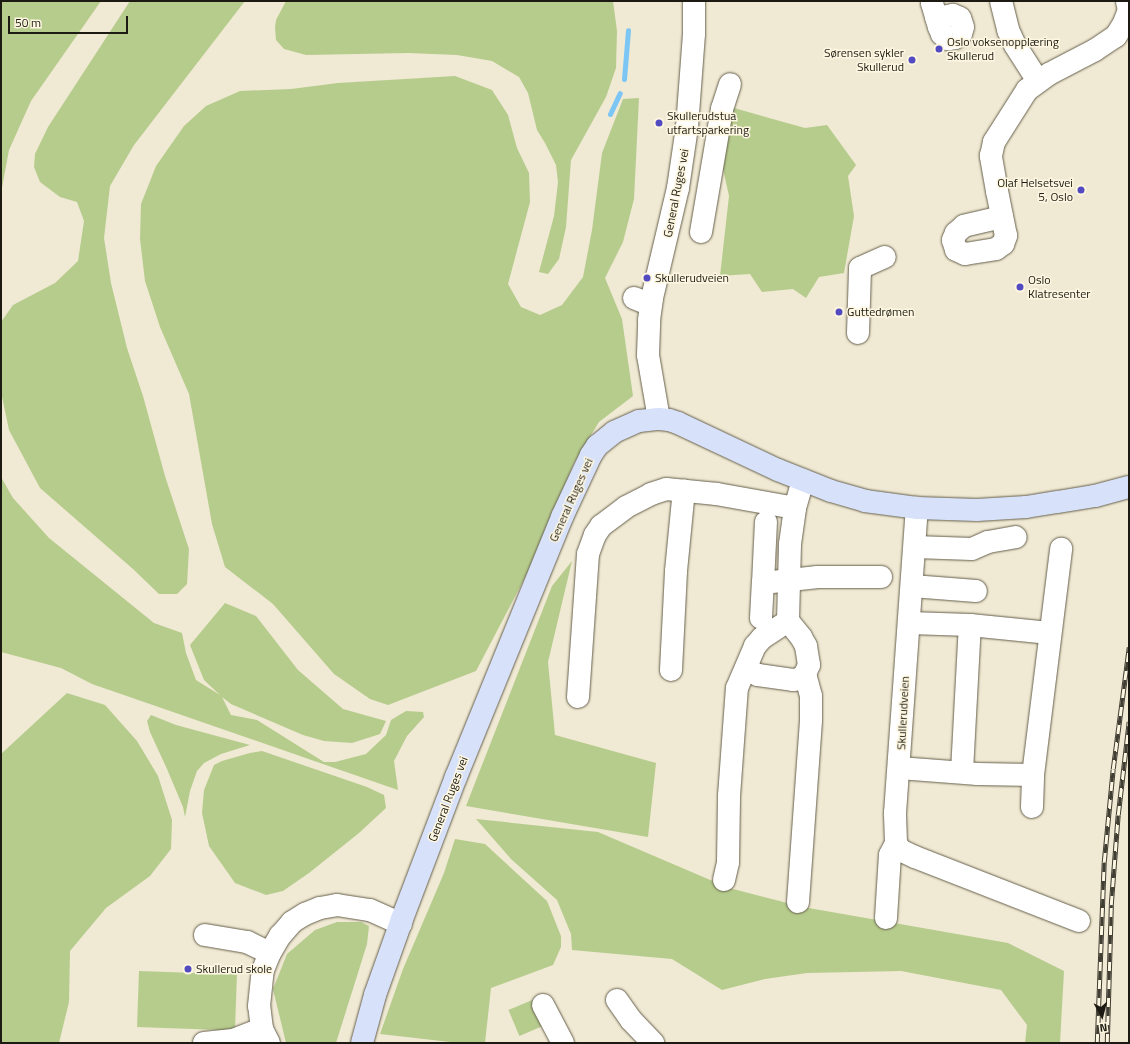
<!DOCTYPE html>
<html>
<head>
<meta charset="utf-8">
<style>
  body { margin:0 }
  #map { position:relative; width:1130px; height:1044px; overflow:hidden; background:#f0e9d3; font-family:"Titillium Web",sans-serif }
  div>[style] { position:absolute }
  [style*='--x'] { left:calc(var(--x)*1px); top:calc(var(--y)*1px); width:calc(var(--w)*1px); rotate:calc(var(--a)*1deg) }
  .green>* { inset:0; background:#b6cc8d; transform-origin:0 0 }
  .stream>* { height:5px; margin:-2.5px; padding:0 2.5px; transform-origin:2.5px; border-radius:2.5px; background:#7bc6f5 }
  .roads { filter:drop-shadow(0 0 1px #655f4c) drop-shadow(0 0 1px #655f4c) }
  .minor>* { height:22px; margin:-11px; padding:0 11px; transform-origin:11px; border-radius:11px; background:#fff }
  .major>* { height:22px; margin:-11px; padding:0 11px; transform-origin:11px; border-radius:11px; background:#d7e2fa }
  .rail>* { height:4.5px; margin-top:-2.25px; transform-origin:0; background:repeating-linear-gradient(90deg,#fdf6e0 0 9px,#403e33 0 18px); box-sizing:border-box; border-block:1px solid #403e33 }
  .dots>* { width:11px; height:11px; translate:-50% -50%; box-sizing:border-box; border:2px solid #fdf6e0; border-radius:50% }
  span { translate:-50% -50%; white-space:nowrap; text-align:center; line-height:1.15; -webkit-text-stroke:3px #fdf6e0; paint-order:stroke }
  .poi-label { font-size:12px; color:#1c1a12 }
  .left { translate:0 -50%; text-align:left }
  .right { translate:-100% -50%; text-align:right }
  .street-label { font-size:12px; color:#1c1a12 }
  .frame { position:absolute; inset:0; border:2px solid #1c1a12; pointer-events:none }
  .north { position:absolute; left:1082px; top:996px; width:40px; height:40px; -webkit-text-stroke:3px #fdf6e0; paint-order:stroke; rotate:173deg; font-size:11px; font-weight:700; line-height:16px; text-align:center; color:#1c1a12 }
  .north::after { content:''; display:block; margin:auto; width:14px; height:18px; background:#1c1a12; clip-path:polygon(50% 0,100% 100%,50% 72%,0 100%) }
  .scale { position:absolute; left:8px; top:16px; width:120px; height:18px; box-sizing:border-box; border:2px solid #1c1a12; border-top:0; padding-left:5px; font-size:12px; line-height:14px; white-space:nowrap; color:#1c1a12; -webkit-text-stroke:3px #fdf6e0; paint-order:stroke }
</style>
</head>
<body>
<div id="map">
  <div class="green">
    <div style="clip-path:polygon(1px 1px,101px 1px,31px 101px,9px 150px,1px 193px)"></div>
    <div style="clip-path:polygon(130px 1px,245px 1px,134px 145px,110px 186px,104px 238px,111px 283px,127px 348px,143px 396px,165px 476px,189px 549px,187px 584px,177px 594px,159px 594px,133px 569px,40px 488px,9px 430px,1px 392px,1px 322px,13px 305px,55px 283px,78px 261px,84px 221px,77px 202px,60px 197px,40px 182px,34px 167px,35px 154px,48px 127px)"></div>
    <div style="clip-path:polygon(286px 1px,613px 1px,617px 31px,616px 68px,606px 97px,571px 160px,566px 227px,559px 259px,548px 274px,539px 272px,554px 216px,558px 182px,556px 165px,545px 143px,537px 130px,528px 93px,519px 77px,492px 61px,457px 55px,408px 53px,306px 55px,284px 49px,276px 40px,275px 28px,276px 20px)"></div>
    <div style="clip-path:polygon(455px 76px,492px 90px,508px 115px,517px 148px,529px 173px,530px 202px,508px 284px,521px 307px,540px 315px,562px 305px,583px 277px,592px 230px,602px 153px,623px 99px,639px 98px,634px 199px,623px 242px,605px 278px,622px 319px,633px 396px,599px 422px,574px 463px,530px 568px,476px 671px,388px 705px,370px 699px,334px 674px,273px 604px,225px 567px,212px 524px,189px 394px,160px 327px,145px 281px,140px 239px,141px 204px,156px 166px,184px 126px,206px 106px,240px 91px,291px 89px,338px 83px)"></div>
    <div style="clip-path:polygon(734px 108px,805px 128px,827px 125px,856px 165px,848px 176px,854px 216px,844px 273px,819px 277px,806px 298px,793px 289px,762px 292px,750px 274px,720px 276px,729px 196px,723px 169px,726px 122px)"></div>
    <div style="clip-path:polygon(1px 477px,13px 498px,49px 538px,154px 623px,182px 633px,186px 653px,196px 680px,220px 695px,204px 680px,190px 645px,225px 603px,256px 616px,298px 670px,343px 709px,386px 721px,380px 734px,352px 743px,324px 741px,303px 735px,231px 704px,222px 697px,231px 715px,257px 720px,324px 762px,335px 762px,366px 754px,386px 735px,391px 720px,406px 711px,423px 712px,424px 717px,407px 736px,394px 761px,398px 790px,92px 684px,61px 668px,1px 652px)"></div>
    <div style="clip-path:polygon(572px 561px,548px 662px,555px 735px,656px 763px,648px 837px,466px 806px,552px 586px)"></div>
    <div style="clip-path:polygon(67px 693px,105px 705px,137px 741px,158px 776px,172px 820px,171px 849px,150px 876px,106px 908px,70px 951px,69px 1002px,59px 1043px,1px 1043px,1px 754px)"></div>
    <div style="clip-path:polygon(151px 715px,176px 725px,250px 745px,221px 754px,204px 763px,197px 771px,190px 791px,185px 817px,183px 807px,167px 769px,150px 732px,147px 721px)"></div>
    <div style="clip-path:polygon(262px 751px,367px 787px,384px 795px,386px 808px,359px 833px,309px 873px,283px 891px,266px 895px,235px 883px,209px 846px,202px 813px,204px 790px,214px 765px,222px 761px,250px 753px)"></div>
    <div style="clip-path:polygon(476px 819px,598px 832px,729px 888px,803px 907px,1008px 943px,1064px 971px,1060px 1043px,1025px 1043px,1027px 1025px,1001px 990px,901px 971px,807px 973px,765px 979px,722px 990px,672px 959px,572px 950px,571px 934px,557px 900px,511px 859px)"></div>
    <div style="clip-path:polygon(455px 839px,485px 844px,547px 901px,561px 936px,561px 947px,553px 965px,491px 988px,485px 1043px,459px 1043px,380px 1034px,403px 969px,444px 873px)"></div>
    <div style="clip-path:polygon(337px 922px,361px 922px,369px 926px,367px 944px,336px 1043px,286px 1043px,273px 989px,287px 954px,315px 930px)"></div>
    <div style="left:139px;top:971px;width:98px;height:56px;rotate:2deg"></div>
    <div style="left:537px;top:998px;width:28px;height:31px;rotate:67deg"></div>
  </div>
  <div class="stream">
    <div style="--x:624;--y:79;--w:49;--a:-85.3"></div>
    <div style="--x:610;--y:114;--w:23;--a:-65"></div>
  </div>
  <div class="roads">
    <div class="minor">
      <div style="--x:932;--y:1;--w:2;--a:90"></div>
      <div style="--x:932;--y:3;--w:25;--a:74"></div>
      <div style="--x:939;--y:27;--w:8;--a:67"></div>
      <div style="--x:942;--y:34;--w:8;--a:40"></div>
      <div style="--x:948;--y:39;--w:7;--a:-8"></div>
      <div style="--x:955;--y:38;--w:7;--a:-34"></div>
      <div style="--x:961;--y:34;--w:7;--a:-74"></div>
      <div style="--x:963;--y:27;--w:9;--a:-108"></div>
      <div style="--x:960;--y:18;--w:8;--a:-157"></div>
      <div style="--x:953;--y:15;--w:17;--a:170"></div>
      <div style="--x:1001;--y:1;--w:30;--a:76"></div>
      <div style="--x:1008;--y:30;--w:17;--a:65"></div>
      <div style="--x:1015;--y:45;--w:43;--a:57.4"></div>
      <div style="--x:1002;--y:217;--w:39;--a:167"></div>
      <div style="--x:964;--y:226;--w:11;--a:139"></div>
      <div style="--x:956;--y:233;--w:8;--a:113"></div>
      <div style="--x:953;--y:240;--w:10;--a:73"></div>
      <div style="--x:956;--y:250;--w:10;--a:24"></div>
      <div style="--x:965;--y:254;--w:31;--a:-9"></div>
      <div style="--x:996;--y:249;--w:9;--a:-36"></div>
      <div style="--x:1003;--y:244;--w:9;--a:-69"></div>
      <div style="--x:1006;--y:236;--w:46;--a:-101.3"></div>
      <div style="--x:997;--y:191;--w:36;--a:-100"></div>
      <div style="--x:991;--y:156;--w:14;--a:-78"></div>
      <div style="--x:994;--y:142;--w:62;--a:-57.6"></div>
      <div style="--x:1027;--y:90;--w:27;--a:-36"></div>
      <div style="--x:1049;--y:74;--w:52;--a:-27.6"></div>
      <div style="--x:1095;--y:50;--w:25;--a:-34"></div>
      <div style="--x:1116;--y:36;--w:15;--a:-58"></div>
      <div style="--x:1124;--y:23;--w:14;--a:-69"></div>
      <div style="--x:1129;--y:10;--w:9;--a:-103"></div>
      <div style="--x:701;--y:232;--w:125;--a:-80.3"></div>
      <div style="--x:722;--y:109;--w:26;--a:-72"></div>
      <div style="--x:634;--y:298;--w:18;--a:22"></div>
      <div style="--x:858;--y:333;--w:65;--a:-88.2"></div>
      <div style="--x:860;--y:268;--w:27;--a:-24"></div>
      <div style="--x:659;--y:419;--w:65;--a:-99.8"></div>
      <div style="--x:648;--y:355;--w:35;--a:-88"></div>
      <div style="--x:649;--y:320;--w:22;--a:-82"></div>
      <div style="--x:652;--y:298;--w:113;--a:-76.7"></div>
      <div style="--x:678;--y:188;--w:62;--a:-81.6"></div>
      <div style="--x:687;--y:127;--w:93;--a:-85.7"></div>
      <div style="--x:694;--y:34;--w:33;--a:-90"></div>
      <div style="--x:915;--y:547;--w:57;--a:2"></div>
      <div style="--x:972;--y:549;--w:17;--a:-24"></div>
      <div style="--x:988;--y:542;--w:28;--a:-10"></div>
      <div style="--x:763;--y:583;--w:61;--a:-87.2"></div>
      <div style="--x:912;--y:586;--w:64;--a:4.5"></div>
      <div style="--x:761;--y:618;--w:35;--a:-87"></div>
      <div style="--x:763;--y:583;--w:55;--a:-6.2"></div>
      <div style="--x:818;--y:577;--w:63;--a:0"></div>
      <div style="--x:909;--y:623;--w:61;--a:1.9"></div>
      <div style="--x:970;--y:625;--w:80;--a:5.7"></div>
      <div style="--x:747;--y:666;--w:6;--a:59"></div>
      <div style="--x:750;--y:671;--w:9;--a:27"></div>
      <div style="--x:758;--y:675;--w:35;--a:8"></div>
      <div style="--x:793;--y:680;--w:7;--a:-8"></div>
      <div style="--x:800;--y:679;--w:7;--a:-45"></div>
      <div style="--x:805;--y:674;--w:10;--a:-66"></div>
      <div style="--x:809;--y:665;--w:19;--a:-99"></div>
      <div style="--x:806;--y:646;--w:10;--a:-119"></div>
      <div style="--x:801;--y:637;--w:21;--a:-129"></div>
      <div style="--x:788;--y:621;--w:77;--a:-88.5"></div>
      <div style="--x:790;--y:544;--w:36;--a:-82"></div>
      <div style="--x:795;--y:508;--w:29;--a:-74"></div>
      <div style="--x:671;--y:670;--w:99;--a:-87.1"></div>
      <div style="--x:676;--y:571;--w:81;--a:-84.4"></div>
      <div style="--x:578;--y:697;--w:143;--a:-86"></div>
      <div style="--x:588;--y:554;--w:20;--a:-70"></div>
      <div style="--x:595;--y:535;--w:11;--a:-56"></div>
      <div style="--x:601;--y:526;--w:31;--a:-37"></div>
      <div style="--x:626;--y:507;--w:28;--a:-27"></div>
      <div style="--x:651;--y:494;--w:16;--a:-18"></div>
      <div style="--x:666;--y:489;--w:51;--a:5.6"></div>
      <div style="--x:717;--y:494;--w:79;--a:10.2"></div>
      <div style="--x:899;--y:768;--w:79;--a:4.3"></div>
      <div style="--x:978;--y:774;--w:55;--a:1"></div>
      <div style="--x:1033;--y:775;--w:228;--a:-82.9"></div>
      <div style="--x:962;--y:771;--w:146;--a:-86.9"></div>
      <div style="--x:1032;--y:807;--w:32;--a:-88"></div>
      <div style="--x:896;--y:843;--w:8;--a:60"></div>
      <div style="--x:900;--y:850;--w:17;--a:25"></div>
      <div style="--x:915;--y:857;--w:176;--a:21.3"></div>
      <div style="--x:724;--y:880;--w:18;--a:-77"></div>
      <div style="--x:728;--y:862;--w:66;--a:-89.1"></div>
      <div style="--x:729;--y:796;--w:108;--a:-85.8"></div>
      <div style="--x:737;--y:688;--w:46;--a:-66.8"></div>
      <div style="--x:755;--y:646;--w:11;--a:-49"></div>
      <div style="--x:762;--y:638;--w:31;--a:-33"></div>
      <div style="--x:798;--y:902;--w:182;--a:-85.9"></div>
      <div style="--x:811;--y:720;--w:24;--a:-90"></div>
      <div style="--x:811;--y:696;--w:23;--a:-105"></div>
      <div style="--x:886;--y:918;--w:63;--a:-86.4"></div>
      <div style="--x:890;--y:855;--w:13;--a:-63"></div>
      <div style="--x:896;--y:843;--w:30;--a:-92"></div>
      <div style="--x:895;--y:813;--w:306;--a:-85.9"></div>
      <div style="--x:205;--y:935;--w:43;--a:9.5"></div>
      <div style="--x:247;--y:942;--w:25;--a:26"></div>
      <div style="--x:617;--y:1000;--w:24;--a:55"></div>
      <div style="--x:631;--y:1020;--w:32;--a:46"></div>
      <div style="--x:543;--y:1005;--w:43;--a:62.2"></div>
      <div style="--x:204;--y:1043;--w:29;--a:-6"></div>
      <div style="--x:233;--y:1040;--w:31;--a:-21"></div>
      <div style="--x:269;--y:1043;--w:16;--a:-117"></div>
      <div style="--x:262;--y:1029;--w:23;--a:-97"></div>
      <div style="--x:259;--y:1006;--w:36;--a:-84"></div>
      <div style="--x:263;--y:970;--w:18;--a:-68"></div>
      <div style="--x:270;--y:953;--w:20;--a:-60"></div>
      <div style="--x:280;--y:936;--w:18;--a:-49"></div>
      <div style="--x:292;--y:922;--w:15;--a:-32"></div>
      <div style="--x:305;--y:914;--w:16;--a:-22"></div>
      <div style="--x:320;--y:908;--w:17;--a:-10"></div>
      <div style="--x:337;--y:905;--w:33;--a:9"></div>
      <div style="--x:370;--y:910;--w:34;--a:24"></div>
    </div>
    <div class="major">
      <div style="--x:362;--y:1043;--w:50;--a:-74.8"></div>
      <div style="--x:375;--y:995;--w:81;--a:-70.4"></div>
      <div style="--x:402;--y:919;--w:152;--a:-69.2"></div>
      <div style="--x:456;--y:777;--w:281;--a:-67.8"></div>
      <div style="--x:562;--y:517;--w:68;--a:-64.9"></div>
      <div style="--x:591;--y:455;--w:11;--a:-56"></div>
      <div style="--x:597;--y:446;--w:22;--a:-39"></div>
      <div style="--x:614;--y:432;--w:27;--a:-24"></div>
      <div style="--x:639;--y:421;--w:20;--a:-6"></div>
      <div style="--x:659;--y:419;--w:10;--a:6"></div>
      <div style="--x:669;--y:420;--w:9;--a:18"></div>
      <div style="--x:678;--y:423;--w:110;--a:25.2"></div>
      <div style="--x:778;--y:470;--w:57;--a:21.6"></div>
      <div style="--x:831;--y:491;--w:35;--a:16"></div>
      <div style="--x:865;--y:501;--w:52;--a:7.7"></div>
      <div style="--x:917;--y:508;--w:60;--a:1.9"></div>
      <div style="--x:977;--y:510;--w:49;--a:-3.5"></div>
      <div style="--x:1026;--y:507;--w:70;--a:-9.1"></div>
      <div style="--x:1095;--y:496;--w:35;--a:-15"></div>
    </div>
  </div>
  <div class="rail">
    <div style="--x:1097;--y:1043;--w:181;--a:-87.8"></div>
    <div style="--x:1104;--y:862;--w:93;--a:-84.5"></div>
    <div style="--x:1113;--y:769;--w:123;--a:-82.5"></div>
    <div style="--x:1107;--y:1043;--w:138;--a:-88.3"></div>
    <div style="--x:1111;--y:905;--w:90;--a:-85.6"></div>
    <div style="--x:1118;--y:815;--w:94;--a:-83.3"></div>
  </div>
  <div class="dots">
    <div style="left:939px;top:49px;background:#514ac1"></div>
    <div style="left:912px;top:60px;background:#514ac1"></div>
    <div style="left:659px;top:123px;background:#514ac1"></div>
    <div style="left:1081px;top:190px;background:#514ac1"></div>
    <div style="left:647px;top:278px;background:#514ac1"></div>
    <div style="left:1020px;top:287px;background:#514ac1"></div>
    <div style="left:839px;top:312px;background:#514ac1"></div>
    <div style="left:188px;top:969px;background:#514ac1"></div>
  </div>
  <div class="poi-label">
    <span class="left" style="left:947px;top:49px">Oslo voksenopplæring<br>Skullerud</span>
    <span class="right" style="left:904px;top:60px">Sørensen sykler<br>Skullerud</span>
    <span class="left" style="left:667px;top:123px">Skullerudstua<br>utfartsparkering</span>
    <span class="right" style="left:1073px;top:190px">Olaf Helsetsvei<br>5, Oslo</span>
    <span class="left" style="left:655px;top:278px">Skullerudveien</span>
    <span class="left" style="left:1028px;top:287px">Oslo<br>Klatresenter</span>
    <span class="left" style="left:847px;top:312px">Guttedrømen</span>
    <span class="left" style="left:196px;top:969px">Skullerud skole</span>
  </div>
  <div class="street-label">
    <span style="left:676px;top:193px;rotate:-79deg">General Ruges vei</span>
    <span style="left:571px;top:500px;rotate:-66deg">General Ruges vei</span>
    <span style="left:903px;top:713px;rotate:-87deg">Skullerudveien</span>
    <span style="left:448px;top:799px;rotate:-69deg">General Ruges vei</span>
  </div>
  <div class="frame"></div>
  <div class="north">N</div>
  <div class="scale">50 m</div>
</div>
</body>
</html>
